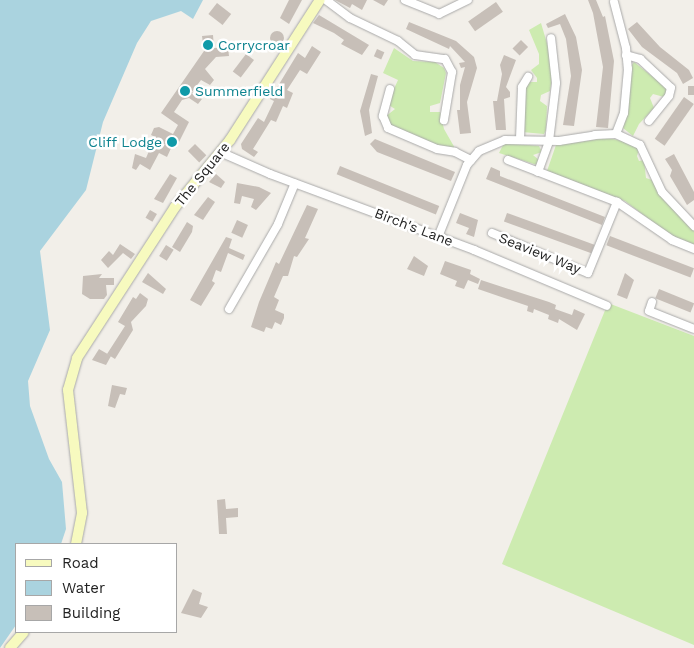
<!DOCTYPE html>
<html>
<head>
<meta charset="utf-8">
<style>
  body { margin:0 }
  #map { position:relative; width:694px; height:648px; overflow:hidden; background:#f2efe9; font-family:"Work Sans",sans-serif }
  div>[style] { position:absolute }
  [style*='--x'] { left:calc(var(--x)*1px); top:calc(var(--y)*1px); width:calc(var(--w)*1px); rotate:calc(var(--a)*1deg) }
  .grass>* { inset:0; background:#cdebb0 }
  .water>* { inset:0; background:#aad3df }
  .building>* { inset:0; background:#c7bfb8; transform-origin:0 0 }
  .round { border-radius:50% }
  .roads { filter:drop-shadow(0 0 1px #a9a9a9) drop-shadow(0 0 1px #a9a9a9) }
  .street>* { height:8px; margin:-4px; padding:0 4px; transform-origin:4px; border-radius:4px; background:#fff }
  .secondary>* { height:10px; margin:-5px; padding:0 5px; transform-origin:5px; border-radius:5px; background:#f7fabf }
  .dots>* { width:14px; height:14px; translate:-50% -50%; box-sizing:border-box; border:2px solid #fff; border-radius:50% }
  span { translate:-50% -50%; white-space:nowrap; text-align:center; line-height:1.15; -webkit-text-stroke:5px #fff; paint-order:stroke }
  .culture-label { font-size:14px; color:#0d838f }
  .left { translate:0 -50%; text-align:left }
  .right { translate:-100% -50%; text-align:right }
  .street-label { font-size:14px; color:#222 }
  .legend { position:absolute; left:15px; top:543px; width:162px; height:90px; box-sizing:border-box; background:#fff; border:1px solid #a7a7a7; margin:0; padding:6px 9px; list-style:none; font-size:15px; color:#222 }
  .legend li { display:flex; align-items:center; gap:10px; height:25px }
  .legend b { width:25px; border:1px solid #a7a7a7 }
</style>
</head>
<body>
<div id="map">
  <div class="grass">
    <div style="clip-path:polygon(541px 23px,551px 57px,552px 77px,550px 91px,541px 95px,540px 101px,547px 106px,546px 130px,544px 134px,522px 132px,526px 82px,537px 82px,537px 78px,531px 70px,539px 64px,539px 54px,529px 30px)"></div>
    <div style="clip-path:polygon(394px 48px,413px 61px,435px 62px,444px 68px,446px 73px,440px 103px,430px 106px,430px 112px,440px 112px,444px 129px,456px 150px,446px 149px,394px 129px,385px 117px,395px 109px,387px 104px,398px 80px,383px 73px)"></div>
    <div style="clip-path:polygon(634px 62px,667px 88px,667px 92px,664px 97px,653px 94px,650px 98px,654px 108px,639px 124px,633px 136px,623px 128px,628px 108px,631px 66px)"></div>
    <div style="clip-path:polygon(607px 138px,624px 141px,639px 149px,637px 156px,639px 161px,644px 160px,646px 178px,652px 180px,669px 205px,694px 230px,694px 246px,667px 233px,625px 201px,547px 171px,556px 145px)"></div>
    <div style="clip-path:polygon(504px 143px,539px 146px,542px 152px,533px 155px,539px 160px,537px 165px,499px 153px)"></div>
    <div style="clip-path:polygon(608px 303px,694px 336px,694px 645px,502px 564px)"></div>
  </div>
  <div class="water">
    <div style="clip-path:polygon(0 0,203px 0,193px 19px,181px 11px,151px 21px,137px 43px,103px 122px,86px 190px,40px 251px,50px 330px,28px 381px,30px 406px,49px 459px,62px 482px,66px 529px,61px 544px,16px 544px,16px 625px,0 648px)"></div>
  </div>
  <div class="building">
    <div style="clip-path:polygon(289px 0,302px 0,289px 24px,280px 18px)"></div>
    <div style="clip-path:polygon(335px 0,367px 0,362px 10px,352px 4px,350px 8px)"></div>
    <div style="clip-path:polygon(373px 0,388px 0,384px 6px)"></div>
    <div style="clip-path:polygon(588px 0,596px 0,603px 17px,605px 16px,614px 61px,608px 128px,596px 127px,603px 67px,593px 13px)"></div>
    <div style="left:496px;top:2px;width:12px;height:34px;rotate:55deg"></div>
    <div style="left:217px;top:3px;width:18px;height:14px;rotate:38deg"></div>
    <div style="clip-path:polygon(565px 14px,576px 37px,582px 70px,574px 126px,563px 125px,571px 76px,566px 39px,560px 24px,548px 28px,546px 24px)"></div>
    <div style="clip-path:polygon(319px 15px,369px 45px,362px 55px,341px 44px,344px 40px,334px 33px,313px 23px)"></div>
    <div style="clip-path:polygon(409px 22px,456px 41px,474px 57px,477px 68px,467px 102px,471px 133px,460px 134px,457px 110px,460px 110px,460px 85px,465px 67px,461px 68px,459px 63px,465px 62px,450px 46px,449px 49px,406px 29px)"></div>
    <div style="clip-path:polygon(637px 22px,660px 47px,689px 70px,693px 78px,683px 84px,677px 73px,642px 47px,628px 29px)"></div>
    <div class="round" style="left:270px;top:31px;width:14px;height:14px"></div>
    <div style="clip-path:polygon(213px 35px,214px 48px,228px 47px,229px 56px,216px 57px,205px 69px,214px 80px,210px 85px,201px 80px,192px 92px,202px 99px,198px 104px,189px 98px,182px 100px,174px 112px,189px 122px,176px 148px,172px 146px,167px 157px,159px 153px,150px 170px,140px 164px,136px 170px,132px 168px,135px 154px,146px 158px,155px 137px,151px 135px,154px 128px,159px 127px,173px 134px,178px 125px,161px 113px,204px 51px,202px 36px)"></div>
    <div style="left:521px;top:40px;width:10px;height:12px;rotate:45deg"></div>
    <div style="clip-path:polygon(312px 46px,321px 52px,307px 74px,300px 70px,287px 90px,293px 93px,287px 108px,283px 106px,276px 122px,271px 120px,253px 149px,258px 152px,254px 157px,242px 149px,241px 144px,258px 118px,264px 122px,274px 101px,270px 99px,298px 53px,305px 58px)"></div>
    <div style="left:377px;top:49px;width:8px;height:8px;rotate:23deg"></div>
    <div style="left:246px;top:54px;width:10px;height:22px;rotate:37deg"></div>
    <div style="clip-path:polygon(504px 55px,516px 60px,506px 87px,510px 92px,510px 97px,504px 99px,506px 130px,496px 130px,493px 101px,497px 101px,502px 74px,500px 65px)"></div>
    <div style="clip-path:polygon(371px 74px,378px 76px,369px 110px,372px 133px,365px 136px,360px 111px)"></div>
    <div style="left:688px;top:86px;width:6px;height:9px"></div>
    <div style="left:684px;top:97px;width:12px;height:51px;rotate:35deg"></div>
    <div style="clip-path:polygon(375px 139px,455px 172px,451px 181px,377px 152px,370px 144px)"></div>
    <div style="left:195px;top:144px;width:16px;height:10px;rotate:45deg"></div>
    <div style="clip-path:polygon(674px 154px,694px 192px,694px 200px,687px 205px,670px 176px,672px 170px,665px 159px)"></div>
    <div style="left:340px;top:166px;width:107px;height:9px;rotate:22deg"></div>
    <div style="clip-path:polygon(491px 167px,500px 171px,500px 176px,605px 217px,602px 225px,486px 179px)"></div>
    <div style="clip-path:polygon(170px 174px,177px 178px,163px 203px,154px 199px)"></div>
    <div style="clip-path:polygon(216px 174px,225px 182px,221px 188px,209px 182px)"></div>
    <div style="clip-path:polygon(237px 183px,259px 187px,271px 193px,256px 210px,251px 207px,254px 199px,242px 196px,240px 204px,234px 203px)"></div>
    <div style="clip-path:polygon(208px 197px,215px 202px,203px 220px,194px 215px)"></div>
    <div style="clip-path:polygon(307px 205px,318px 209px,305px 238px,309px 239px,297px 257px,294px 256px,288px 276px,283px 276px,274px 297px,279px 300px,275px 310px,284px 314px,284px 318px,281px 325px,275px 322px,272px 329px,266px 327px,264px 332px,251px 327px,259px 302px,276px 262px,279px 264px)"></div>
    <div style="left:150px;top:210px;width:8px;height:9px;rotate:30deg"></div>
    <div style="clip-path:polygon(460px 213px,478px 220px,474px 237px,466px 234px,469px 228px,456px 223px)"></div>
    <div style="left:507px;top:213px;width:93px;height:9px;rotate:20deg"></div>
    <div style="left:237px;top:220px;width:12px;height:14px;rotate:24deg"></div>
    <div style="clip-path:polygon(187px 222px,193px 226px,192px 232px,180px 252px,172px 247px)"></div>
    <div style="left:610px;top:236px;width:90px;height:10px;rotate:21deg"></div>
    <div style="clip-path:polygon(226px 237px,232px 239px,229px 248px,245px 255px,243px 260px,228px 253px,221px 272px,216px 270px,212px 281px,215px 283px,201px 306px,190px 300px)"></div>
    <div style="clip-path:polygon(120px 244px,135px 254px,131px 259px,123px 253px,108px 268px,101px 260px,109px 251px,113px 255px)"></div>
    <div style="left:166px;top:245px;width:9px;height:13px;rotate:32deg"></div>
    <div style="clip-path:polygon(414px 256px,428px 266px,424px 276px,407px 269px)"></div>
    <div style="clip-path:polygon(445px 261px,471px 270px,470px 274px,480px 279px,478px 284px,468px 280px,464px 289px,455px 286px,457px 281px,440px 274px)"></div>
    <div style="clip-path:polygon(148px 273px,166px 289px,163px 294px,142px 282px)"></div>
    <div style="clip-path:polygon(625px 273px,634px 280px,627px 299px,617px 295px)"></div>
    <div style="clip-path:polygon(102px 274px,99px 278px,114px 278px,114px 285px,106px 285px,107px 295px,104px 299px,90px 299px,82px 294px,83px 276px)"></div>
    <div style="clip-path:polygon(481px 280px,549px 302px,556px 305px,555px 309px,572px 315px,574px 309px,585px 314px,577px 330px,559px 319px,558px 323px,548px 319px,549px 315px,534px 309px,533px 313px,527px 311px,528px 306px,478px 289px)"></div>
    <div style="left:659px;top:289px;width:38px;height:10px;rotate:22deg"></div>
    <div style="clip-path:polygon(140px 293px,148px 299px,146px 306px,131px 322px,133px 330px,115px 359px,107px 354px,125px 326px,118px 322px,133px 297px,136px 299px)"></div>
    <div style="clip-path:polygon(99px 349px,111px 356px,106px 365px,92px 360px)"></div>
    <div style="clip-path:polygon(112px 385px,127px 388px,125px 395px,120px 394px,115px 408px,108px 406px)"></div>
    <div style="clip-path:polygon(225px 499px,226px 509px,238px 508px,238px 517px,226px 518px,227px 534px,219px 534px,217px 500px)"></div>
    <div style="clip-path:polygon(193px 589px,202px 593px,199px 604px,208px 607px,201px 618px,181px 613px)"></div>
  </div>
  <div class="roads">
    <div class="street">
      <div style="--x:326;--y:0;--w:30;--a:37"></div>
      <div style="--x:350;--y:18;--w:53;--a:25.6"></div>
      <div style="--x:398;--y:41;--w:22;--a:39"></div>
      <div style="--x:415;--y:55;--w:30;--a:8"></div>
      <div style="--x:445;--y:59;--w:15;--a:62"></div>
      <div style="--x:452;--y:72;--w:49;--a:99.5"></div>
      <div style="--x:405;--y:0;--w:37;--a:22"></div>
      <div style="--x:439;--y:14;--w:32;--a:-26"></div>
      <div style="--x:614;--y:2;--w:48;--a:75.4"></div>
      <div style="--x:626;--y:48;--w:21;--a:85"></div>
      <div style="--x:628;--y:69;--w:44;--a:95.2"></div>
      <div style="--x:624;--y:113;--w:22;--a:111"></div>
      <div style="--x:626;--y:55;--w:15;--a:16"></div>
      <div style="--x:640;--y:59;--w:42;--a:43.1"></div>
      <div style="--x:671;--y:88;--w:8;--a:104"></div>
      <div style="--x:669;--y:96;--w:32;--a:129"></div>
      <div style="--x:390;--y:89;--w:28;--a:105"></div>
      <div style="--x:383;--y:116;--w:13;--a:67"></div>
      <div style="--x:388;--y:128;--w:53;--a:23.2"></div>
      <div style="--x:437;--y:149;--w:18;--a:9"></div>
      <div style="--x:455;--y:152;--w:18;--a:27"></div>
      <div style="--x:520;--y:139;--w:52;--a:-87.8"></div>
      <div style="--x:522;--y:87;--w:12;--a:-59"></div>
      <div style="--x:220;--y:152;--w:55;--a:23.7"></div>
      <div style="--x:270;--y:174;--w:218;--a:20.4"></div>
      <div style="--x:474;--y:250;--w:144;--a:22.8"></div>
      <div style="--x:508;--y:160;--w:117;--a:21.1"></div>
      <div style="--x:617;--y:202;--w:67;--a:34.6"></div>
      <div style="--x:672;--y:240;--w:24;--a:22"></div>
      <div style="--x:538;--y:172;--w:33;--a:-70"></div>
      <div style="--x:549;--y:141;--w:58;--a:-83.1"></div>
      <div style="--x:556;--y:83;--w:45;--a:-96.3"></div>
      <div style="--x:492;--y:233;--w:104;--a:22.6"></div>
      <div style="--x:588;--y:273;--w:77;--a:-67.8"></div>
      <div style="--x:438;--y:237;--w:78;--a:-68.1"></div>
      <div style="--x:467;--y:165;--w:18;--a:-49"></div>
      <div style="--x:479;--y:151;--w:28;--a:-23"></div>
      <div style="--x:505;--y:140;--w:54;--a:1.1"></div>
      <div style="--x:559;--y:141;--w:36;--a:-9"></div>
      <div style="--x:595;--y:135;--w:21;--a:-3"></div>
      <div style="--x:616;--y:134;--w:26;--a:25"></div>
      <div style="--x:640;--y:145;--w:52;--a:64.9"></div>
      <div style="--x:662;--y:192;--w:47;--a:46.7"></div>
      <div style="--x:652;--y:302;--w:9;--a:108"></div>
      <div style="--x:649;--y:311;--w:48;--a:21.8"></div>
      <div style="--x:229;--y:309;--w:98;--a:-60"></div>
      <div style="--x:278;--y:224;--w:44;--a:-67.5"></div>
    </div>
    <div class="secondary">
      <div style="--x:76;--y:544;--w:32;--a:-79"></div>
      <div style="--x:82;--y:513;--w:124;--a:-96.5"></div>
      <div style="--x:68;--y:390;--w:33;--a:-74"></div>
      <div style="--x:77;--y:358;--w:180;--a:-57"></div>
      <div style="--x:175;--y:207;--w:87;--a:-50.6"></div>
      <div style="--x:230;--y:140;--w:166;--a:-57.3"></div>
      <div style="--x:10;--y:648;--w:21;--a:-49"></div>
    </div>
  </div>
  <div class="dots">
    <div style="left:208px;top:45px;background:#0f9aa8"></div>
    <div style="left:185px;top:91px;background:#0f9aa8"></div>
    <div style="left:172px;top:142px;background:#0f9aa8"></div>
  </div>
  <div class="culture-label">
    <span class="left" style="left:218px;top:45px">Corrycroar</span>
    <span class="left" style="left:195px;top:91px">Summerfield</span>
    <span class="right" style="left:162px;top:142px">Cliff Lodge</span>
  </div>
  <div class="street-label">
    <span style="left:202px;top:174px;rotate:-51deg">The Square</span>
    <span style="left:414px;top:227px;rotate:21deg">Birch's Lane</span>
    <span style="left:540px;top:253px;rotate:22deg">Seaview Way</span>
  </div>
  <ul class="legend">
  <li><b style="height:6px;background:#f7fabf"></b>Road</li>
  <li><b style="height:14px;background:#aad3df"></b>Water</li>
  <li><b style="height:14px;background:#c7bfb8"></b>Building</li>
  </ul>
</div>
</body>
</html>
